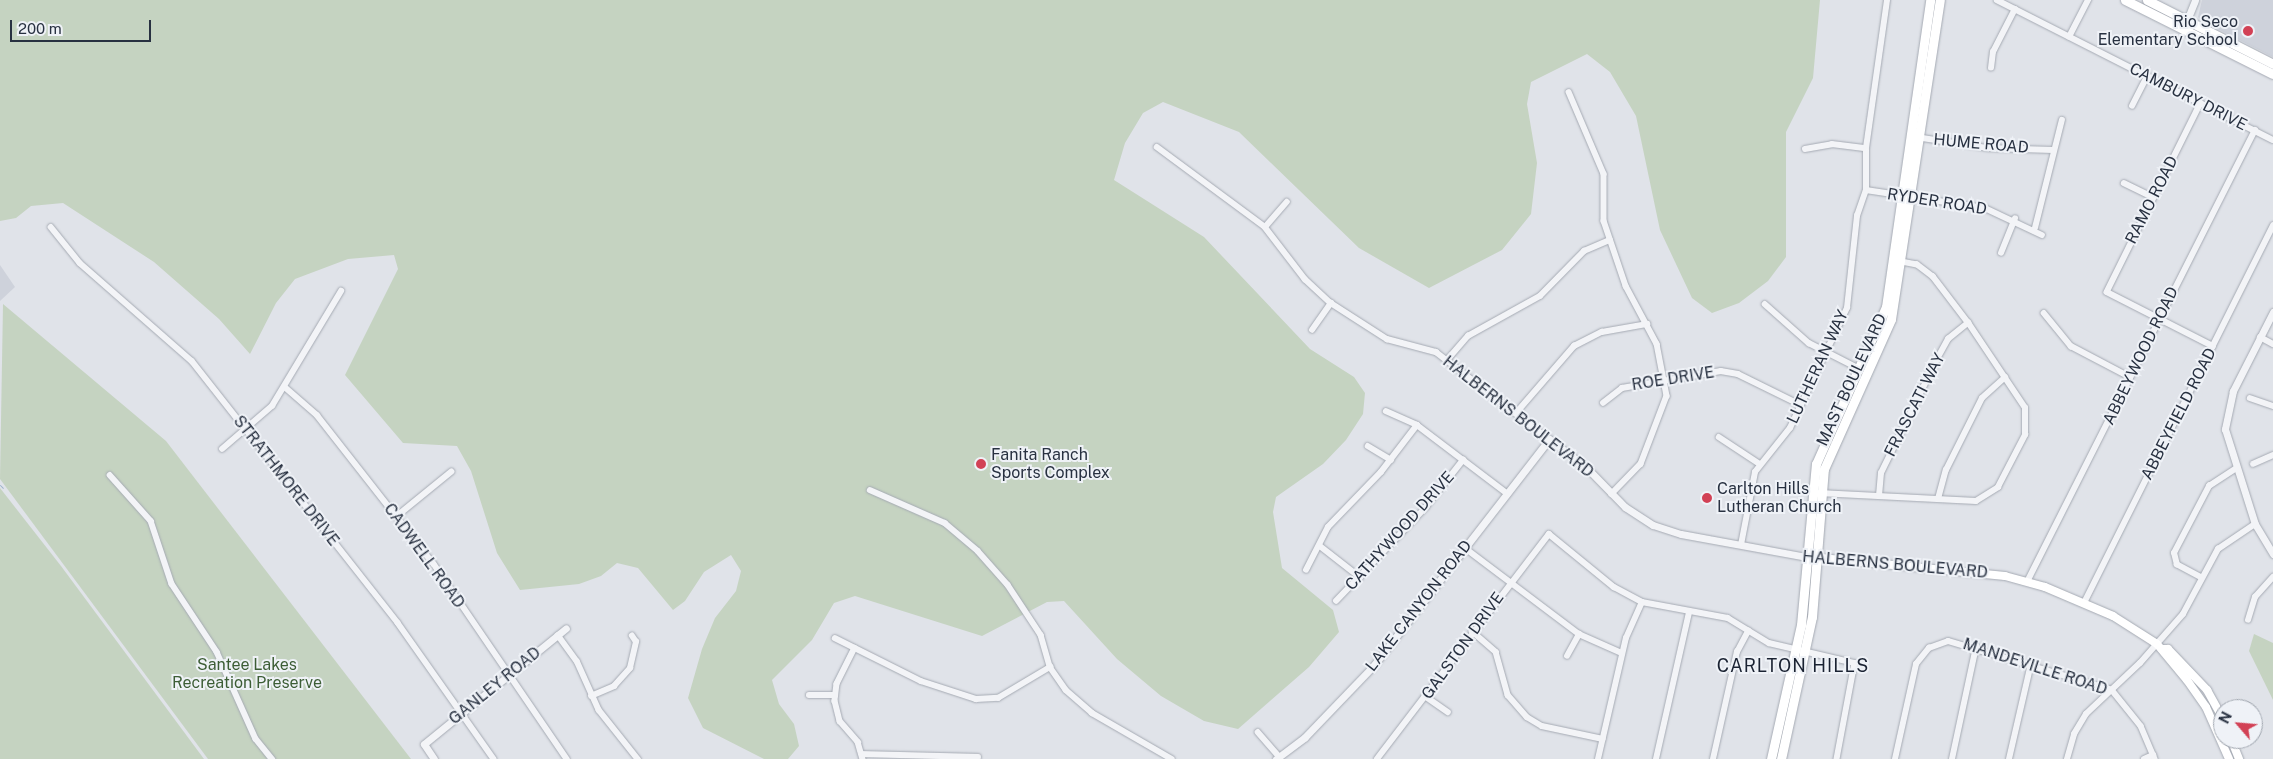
<!DOCTYPE html>
<html>
<head>
<meta charset="utf-8">
<style>
  body { margin:0 }
  #map { position:relative; width:2273px; height:759px; overflow:hidden; background:#e0e3e9; font-family:"Public Sans",sans-serif }
  div>[style] { position:absolute }
  [style*='--x'] { left:calc(var(--x)*1px); top:calc(var(--y)*1px); width:calc(var(--w)*1px); rotate:calc(var(--a)*1deg) }
  .built>* { inset:0; background:#ced2db }
  .green>* { inset:0; background:#c5d3c1 }
  .stream>* { height:1px; margin:-0.5px; padding:0 0.5px; transform-origin:0.5px; border-radius:0.5px; background:#9ab1ca }
  .roads { filter:drop-shadow(0 0 1px #a5aab3) drop-shadow(0 0 1px #a5aab3) }
  .minor>* { height:5.5px; margin:-2.75px; padding:0 2.75px; transform-origin:2.75px; border-radius:2.75px; background:#f3f4f7 }
  .tertiary>* { height:7px; margin:-3.5px; padding:0 3.5px; transform-origin:3.5px; border-radius:3.5px; background:#f3f4f7 }
  .secondary>* { height:8px; margin:-4px; padding:0 4px; transform-origin:4px; border-radius:4px; background:#fff }
  .primary>* { height:9px; margin:-4.5px; padding:0 4.5px; transform-origin:4.5px; border-radius:4.5px; background:#fff }
  .dots>* { width:14px; height:14px; translate:-50% -50%; box-sizing:border-box; border:2px solid #eff2f7; border-radius:50% }
  span { translate:-50% -50%; white-space:nowrap; text-align:center; line-height:1.15; -webkit-text-stroke:4px #eff2f7; paint-order:stroke }
  .poi-label { font-size:16px; color:#283141 }
  .right { translate:-100% -50%; text-align:right }
  .left { translate:0 -50%; text-align:left }
  .street-label { font-size:16px; color:#283141 }
  .park-label { font-size:16px; color:#3c5d35 }
  .neighbourhood-label { font-size:18px; color:#1a2232; letter-spacing:1px }
  .north { position:absolute; left:2213px; top:699px; width:50px; height:50px; box-sizing:border-box; background:#eff2f7; border:1px solid #9fa5ae; border-radius:50%; rotate:297deg; font-size:14px; font-weight:700; line-height:20px; text-align:center; color:#283141 }
  .north::after { content:''; display:block; margin:auto; width:18px; height:22px; background:#d24155; clip-path:polygon(50% 0,100% 100%,50% 72%,0 100%) }
  .scale { position:absolute; left:10px; top:20px; width:141px; height:22px; box-sizing:border-box; border:2px solid #283141; border-top:0; padding-left:6px; font-size:15px; line-height:18px; white-space:nowrap; color:#283141; -webkit-text-stroke:4px #eff2f7; paint-order:stroke }
</style>
</head>
<body>
<div id="map">
  <div class="built">
    <div style="clip-path:polygon(2202px 0,2273px 0,2273px 57px,2202px 21px,2198px 17px)"></div>
    <div style="clip-path:polygon(0 265px,15px 287px,0 301px)"></div>
  </div>
  <div class="green">
    <div style="clip-path:polygon(0 0,1820px 0,1813px 78px,1786px 132px,1786px 257px,1768px 281px,1739px 303px,1712px 313px,1692px 298px,1660px 230px,1636px 116px,1610px 72px,1587px 54px,1531px 82px,1527px 104px,1537px 163px,1531px 214px,1502px 250px,1429px 288px,1359px 248px,1239px 132px,1163px 102px,1143px 113px,1125px 143px,1114px 180px,1204px 237px,1310px 349px,1354px 377px,1365px 393px,1363px 414px,1346px 440px,1323px 464px,1276px 497px,1273px 512px,1282px 568px,1333px 610px,1339px 632px,1309px 667px,1238px 729px,1204px 721px,1161px 696px,1117px 659px,1064px 601px,1047px 602px,982px 636px,855px 596px,834px 603px,812px 640px,772px 680px,779px 704px,794px 724px,799px 746px,788px 759px,764px 759px,703px 728px,688px 698px,702px 649px,715px 618px,736px 591px,741px 571px,731px 555px,704px 572px,685px 601px,673px 610px,638px 568px,617px 563px,601px 576px,579px 584px,520px 590px,497px 553px,471px 471px,457px 446px,403px 443px,345px 375px,398px 269px,394px 255px,348px 259px,295px 279px,276px 303px,250px 354px,219px 319px,154px 262px,63px 203px,31px 206px,16px 218px,0 221px)"></div>
    <div style="clip-path:polygon(3px 304px,166px 441px,411px 759px,208px 759px,0 479px)"></div>
    <div style="clip-path:polygon(0 488px,61px 566px,204px 759px,0 759px)"></div>
    <div style="clip-path:polygon(2254px 634px,2273px 643px,2273px 700px,2249px 651px)"></div>
  </div>
  <div class="stream">
    <div style="--x:0;--y:485;--w:4;--a:45"></div>
  </div>
  <div class="roads">
    <div class="minor">
      <div style="--x:1997;--y:0;--w:309;--a:26.9"></div>
      <div style="--x:2069;--y:37;--w:42;--a:-62.8"></div>
      <div style="--x:1991;--y:68;--w:16;--a:-83"></div>
      <div style="--x:1993;--y:52;--w:48;--a:-62.9"></div>
      <div style="--x:1569;--y:92;--w:89;--a:66.9"></div>
      <div style="--x:1604;--y:174;--w:47;--a:90"></div>
      <div style="--x:1604;--y:221;--w:69;--a:71.3"></div>
      <div style="--x:1626;--y:286;--w:66;--a:61.9"></div>
      <div style="--x:1657;--y:344;--w:53;--a:79.1"></div>
      <div style="--x:1667;--y:396;--w:73;--a:110.9"></div>
      <div style="--x:1641;--y:464;--w:42;--a:134"></div>
      <div style="--x:2201;--y:103;--w:211;--a:116.4"></div>
      <div style="--x:2107;--y:292;--w:119;--a:27"></div>
      <div style="--x:2132;--y:106;--w:34;--a:-63"></div>
      <div style="--x:1916;--y:137;--w:73;--a:8.7"></div>
      <div style="--x:1988;--y:148;--w:65;--a:1.8"></div>
      <div style="--x:1157;--y:147;--w:134;--a:36.5"></div>
      <div style="--x:1265;--y:227;--w:66;--a:52.4"></div>
      <div style="--x:1305;--y:279;--w:35;--a:43"></div>
      <div style="--x:1331;--y:303;--w:67;--a:32.7"></div>
      <div style="--x:1387;--y:339;--w:51;--a:14.9"></div>
      <div style="--x:1436;--y:352;--w:143;--a:37.6"></div>
      <div style="--x:1805;--y:149;--w:27;--a:-10"></div>
      <div style="--x:1832;--y:144;--w:34;--a:7"></div>
      <div style="--x:2124;--y:183;--w:32;--a:26"></div>
      <div style="--x:1866;--y:190;--w:120;--a:8.6"></div>
      <div style="--x:1985;--y:208;--w:63;--a:25.3"></div>
      <div style="--x:51;--y:227;--w:46;--a:51.1"></div>
      <div style="--x:80;--y:263;--w:149;--a:41.2"></div>
      <div style="--x:192;--y:361;--w:333;--a:51.8"></div>
      <div style="--x:398;--y:623;--w:166;--a:54.8"></div>
      <div style="--x:1265;--y:227;--w:33;--a:-49"></div>
      <div style="--x:2035;--y:228;--w:111;--a:-76"></div>
      <div style="--x:2001;--y:253;--w:37;--a:-68"></div>
      <div style="--x:1765;--y:304;--w:59;--a:41.6"></div>
      <div style="--x:1809;--y:343;--w:57;--a:27"></div>
      <div style="--x:2044;--y:313;--w:43;--a:50.7"></div>
      <div style="--x:2071;--y:346;--w:67;--a:27.7"></div>
      <div style="--x:1312;--y:330;--w:33;--a:-55"></div>
      <div style="--x:2260;--y:337;--w:15;--a:28"></div>
      <div style="--x:1447;--y:360;--w:32;--a:-49"></div>
      <div style="--x:1468;--y:336;--w:82;--a:-29.1"></div>
      <div style="--x:1540;--y:296;--w:63;--a:-45.6"></div>
      <div style="--x:1584;--y:251;--w:28;--a:-23"></div>
      <div style="--x:285;--y:387;--w:43;--a:41.2"></div>
      <div style="--x:317;--y:415;--w:189;--a:51.9"></div>
      <div style="--x:434;--y:564;--w:236;--a:55.7"></div>
      <div style="--x:2250;--y:398;--w:24;--a:19"></div>
      <div style="--x:1603;--y:403;--w:24;--a:-38"></div>
      <div style="--x:1622;--y:388;--w:100;--a:-9.7"></div>
      <div style="--x:1721;--y:371;--w:17;--a:10"></div>
      <div style="--x:1738;--y:374;--w:70;--a:26.2"></div>
      <div style="--x:1386;--y:411;--w:34;--a:24"></div>
      <div style="--x:1417;--y:425;--w:114;--a:37.2"></div>
      <div style="--x:1516;--y:413;--w:89;--a:-49.1"></div>
      <div style="--x:1574;--y:346;--w:31;--a:-27"></div>
      <div style="--x:1602;--y:332;--w:46;--a:-10.1"></div>
      <div style="--x:1719;--y:437;--w:49;--a:33.4"></div>
      <div style="--x:1368;--y:446;--w:27;--a:31"></div>
      <div style="--x:222;--y:449;--w:66;--a:-40.7"></div>
      <div style="--x:272;--y:406;--w:134;--a:-59"></div>
      <div style="--x:2253;--y:464;--w:22;--a:-24"></div>
      <div style="--x:110;--y:475;--w:62;--a:48.3"></div>
      <div style="--x:151;--y:521;--w:66;--a:71.6"></div>
      <div style="--x:172;--y:584;--w:82;--a:56.5"></div>
      <div style="--x:217;--y:652;--w:95;--a:65.9"></div>
      <div style="--x:256;--y:739;--w:26;--a:51"></div>
      <div style="--x:870;--y:490;--w:82;--a:23.7"></div>
      <div style="--x:945;--y:523;--w:43;--a:40.3"></div>
      <div style="--x:978;--y:551;--w:45;--a:48.6"></div>
      <div style="--x:1008;--y:585;--w:60;--a:56.6"></div>
      <div style="--x:1041;--y:635;--w:33;--a:74"></div>
      <div style="--x:1050;--y:667;--w:28;--a:55"></div>
      <div style="--x:1066;--y:690;--w:35;--a:41"></div>
      <div style="--x:1092;--y:713;--w:92;--a:29.9"></div>
      <div style="--x:1819;--y:493;--w:157;--a:2.9"></div>
      <div style="--x:1976;--y:501;--w:26;--a:-32"></div>
      <div style="--x:1998;--y:487;--w:59;--a:-62.6"></div>
      <div style="--x:2025;--y:435;--w:27;--a:-90"></div>
      <div style="--x:2025;--y:408;--w:102;--a:-123.8"></div>
      <div style="--x:1968;--y:323;--w:58;--a:-127.3"></div>
      <div style="--x:1933;--y:277;--w:20;--a:-143"></div>
      <div style="--x:1917;--y:265;--w:20;--a:-169"></div>
      <div style="--x:1879;--y:496;--w:23;--a:-85"></div>
      <div style="--x:1881;--y:473;--w:127;--a:-63.8"></div>
      <div style="--x:1937;--y:359;--w:23;--a:-61"></div>
      <div style="--x:1948;--y:339;--w:26;--a:-39"></div>
      <div style="--x:1938;--y:499;--w:30;--a:-75"></div>
      <div style="--x:1946;--y:470;--w:80;--a:-63.4"></div>
      <div style="--x:1982;--y:398;--w:31;--a:-42"></div>
      <div style="--x:397;--y:516;--w:70;--a:-39.2"></div>
      <div style="--x:1741;--y:545;--w:74;--a:-79.1"></div>
      <div style="--x:1755;--y:472;--w:56;--a:-51.5"></div>
      <div style="--x:1790;--y:428;--w:133;--a:-64.6"></div>
      <div style="--x:1847;--y:308;--w:93;--a:-83.8"></div>
      <div style="--x:1857;--y:216;--w:28;--a:-71"></div>
      <div style="--x:1866;--y:190;--w:42;--a:-90"></div>
      <div style="--x:1866;--y:148;--w:149;--a:-81.9"></div>
      <div style="--x:1320;--y:546;--w:51;--a:37.8"></div>
      <div style="--x:1465;--y:548;--w:143;--a:37"></div>
      <div style="--x:1579;--y:634;--w:47;--a:23.8"></div>
      <div style="--x:1306;--y:570;--w:48;--a:-62.9"></div>
      <div style="--x:1328;--y:527;--w:76;--a:-46.1"></div>
      <div style="--x:1381;--y:472;--w:59;--a:-52.5"></div>
      <div style="--x:2200;--y:577;--w:26;--a:-152"></div>
      <div style="--x:2177;--y:565;--w:12;--a:-104"></div>
      <div style="--x:2174;--y:553;--w:76;--a:-62.4"></div>
      <div style="--x:2209;--y:486;--w:31;--a:-33"></div>
      <div style="--x:2027;--y:582;--w:506;--a:-63.23"></div>
      <div style="--x:1336;--y:601;--w:130;--a:-46.2"></div>
      <div style="--x:1426;--y:507;--w:60;--a:-51.8"></div>
      <div style="--x:2084;--y:603;--w:422;--a:-63.4"></div>
      <div style="--x:2248;--y:620;--w:24;--a:-73"></div>
      <div style="--x:2255;--y:597;--w:27;--a:-48"></div>
      <div style="--x:1472;--y:631;--w:32;--a:41"></div>
      <div style="--x:1496;--y:652;--w:45;--a:74.4"></div>
      <div style="--x:1508;--y:695;--w:29;--a:49"></div>
      <div style="--x:1527;--y:717;--w:17;--a:31"></div>
      <div style="--x:1542;--y:726;--w:62;--a:12"></div>
      <div style="--x:558;--y:635;--w:32;--a:54"></div>
      <div style="--x:577;--y:661;--w:54;--a:65.8"></div>
      <div style="--x:599;--y:710;--w:63;--a:51.5"></div>
      <div style="--x:835;--y:638;--w:96;--a:26.6"></div>
      <div style="--x:921;--y:681;--w:58;--a:18.1"></div>
      <div style="--x:976;--y:699;--w:22;--a:-3"></div>
      <div style="--x:998;--y:698;--w:61;--a:-30.8"></div>
      <div style="--x:855;--y:648;--w:40;--a:116.6"></div>
      <div style="--x:837;--y:684;--w:17;--a:97"></div>
      <div style="--x:835;--y:701;--w:21;--a:76"></div>
      <div style="--x:840;--y:721;--w:28;--a:49"></div>
      <div style="--x:858;--y:742;--w:18;--a:74"></div>
      <div style="--x:1567;--y:656;--w:25;--a:-61"></div>
      <div style="--x:809;--y:695;--w:26;--a:0"></div>
      <div style="--x:591;--y:696;--w:25;--a:-23"></div>
      <div style="--x:614;--y:686;--w:24;--a:-48"></div>
      <div style="--x:630;--y:668;--w:27;--a:-77"></div>
      <div style="--x:636;--y:642;--w:7;--a:-124"></div>
      <div style="--x:1425;--y:696;--w:28;--a:35"></div>
      <div style="--x:1258;--y:732;--w:32;--a:49"></div>
      <div style="--x:862;--y:754;--w:116;--a:1.5"></div>
      <div style="--x:1377;--y:759;--w:283;--a:-52.6"></div>
      <div style="--x:1549;--y:534;--w:84;--a:39.2"></div>
      <div style="--x:1614;--y:587;--w:32;--a:28"></div>
      <div style="--x:1642;--y:602;--w:87;--a:10.5"></div>
      <div style="--x:1728;--y:618;--w:48;--a:31.4"></div>
      <div style="--x:1769;--y:643;--w:88;--a:13.1"></div>
      <div style="--x:1855;--y:663;--w:98;--a:100.6"></div>
      <div style="--x:1598;--y:759;--w:124;--a:-77"></div>
      <div style="--x:1626;--y:638;--w:39;--a:-66"></div>
      <div style="--x:1656;--y:759;--w:151;--a:-77.3"></div>
      <div style="--x:1713;--y:759;--w:110;--a:-77.4"></div>
      <div style="--x:1737;--y:652;--w:24;--a:-62"></div>
      <div style="--x:1895;--y:759;--w:97;--a:-77.5"></div>
      <div style="--x:1916;--y:664;--w:21;--a:-51"></div>
      <div style="--x:1929;--y:648;--w:20;--a:-20"></div>
      <div style="--x:1948;--y:641;--w:171;--a:16.6"></div>
      <div style="--x:2112;--y:690;--w:46;--a:51.1"></div>
      <div style="--x:2141;--y:726;--w:36;--a:67"></div>
      <div style="--x:1952;--y:759;--w:115;--a:-77.9"></div>
      <div style="--x:2009;--y:759;--w:98;--a:-77"></div>
      <div style="--x:2067;--y:759;--w:26;--a:-74"></div>
      <div style="--x:2074;--y:734;--w:23;--a:-59"></div>
      <div style="--x:2086;--y:714;--w:74;--a:-43.4"></div>
      <div style="--x:2140;--y:663;--w:65;--a:-48.7"></div>
      <div style="--x:2183;--y:614;--w:74;--a:-61.7"></div>
      <div style="--x:2218;--y:549;--w:45;--a:-34"></div>
      <div style="--x:2144;--y:759;--w:10;--a:-24"></div>
    </div>
    <div class="tertiary">
      <div style="--x:2183;--y:30;--w:32;--a:-68"></div>
      <div style="--x:2273;--y:312;--w:89;--a:116.9"></div>
      <div style="--x:2233;--y:391;--w:39;--a:102"></div>
      <div style="--x:2225;--y:429;--w:100;--a:72.5"></div>
      <div style="--x:2255;--y:524;--w:35;--a:59"></div>
      <div style="--x:434;--y:759;--w:18;--a:-124"></div>
      <div style="--x:424;--y:744;--w:183;--a:-39.2"></div>
      <div style="--x:1276;--y:759;--w:36;--a:-37"></div>
      <div style="--x:1305;--y:737;--w:100;--a:-46.2"></div>
      <div style="--x:1374;--y:665;--w:286;--a:-52.2"></div>
      <div style="--x:1549;--y:439;--w:46;--a:37.1"></div>
      <div style="--x:1586;--y:467;--w:56;--a:45.7"></div>
      <div style="--x:1625;--y:507;--w:33;--a:33"></div>
      <div style="--x:1653;--y:525;--w:29;--a:18"></div>
      <div style="--x:1681;--y:534;--w:127;--a:10.4"></div>
    </div>
    <div class="secondary">
      <div style="--x:1811;--y:557;--w:195;--a:5.6"></div>
      <div style="--x:2005;--y:576;--w:41;--a:15.4"></div>
      <div style="--x:2045;--y:587;--w:74;--a:23.1"></div>
      <div style="--x:2113;--y:616;--w:52;--a:32.5"></div>
      <div style="--x:2157;--y:644;--w:47;--a:50.2"></div>
      <div style="--x:2187;--y:680;--w:33;--a:55"></div>
      <div style="--x:2206;--y:707;--w:57;--a:66.1"></div>
      <div style="--x:2162;--y:649;--w:6;--a:0"></div>
      <div style="--x:2168;--y:649;--w:57;--a:46.4"></div>
      <div style="--x:2207;--y:690;--w:33;--a:61"></div>
      <div style="--x:2231;--y:739;--w:22;--a:68"></div>
    </div>
    <div class="primary">
      <div style="--x:2125;--y:0;--w:165;--a:26.6"></div>
      <div style="--x:2147;--y:0;--w:141;--a:26.9"></div>
      <div style="--x:1771;--y:759;--w:137;--a:-77.4"></div>
      <div style="--x:1801;--y:625;--w:162;--a:-84.7"></div>
      <div style="--x:1816;--y:464;--w:172;--a:-66"></div>
      <div style="--x:1886;--y:307;--w:310;--a:-81.8"></div>
      <div style="--x:1781;--y:759;--w:145;--a:-77.7"></div>
      <div style="--x:1812;--y:617;--w:148;--a:-85.4"></div>
      <div style="--x:1824;--y:469;--w:164;--a:-65.9"></div>
      <div style="--x:1891;--y:319;--w:323;--a:-81.3"></div>
    </div>
  </div>
  <div class="dots">
    <div style="left:2248px;top:31px;background:#d24155"></div>
    <div style="left:981px;top:464px;background:#d24155"></div>
    <div style="left:1707px;top:498px;background:#d24155"></div>
  </div>
  <div class="poi-label">
    <span class="right" style="left:2238px;top:31px">Rio Seco<br>Elementary School</span>
    <span class="left" style="left:991px;top:464px">Fanita Ranch<br>Sports Complex</span>
    <span class="left" style="left:1717px;top:498px">Carlton Hills<br>Lutheran Church</span>
  </div>
  <div class="street-label">
    <span style="left:2188px;top:97px;rotate:27deg">CAMBURY DRIVE</span>
    <span style="left:1981px;top:144px;rotate:5deg">HUME ROAD</span>
    <span style="left:2152px;top:200px;rotate:-63deg">RAMO ROAD</span>
    <span style="left:1937px;top:202px;rotate:9deg">RYDER ROAD</span>
    <span style="left:2141px;top:356px;rotate:-64deg">ABBEYWOOD ROAD</span>
    <span style="left:1818px;top:367px;rotate:-65deg">LUTHERAN WAY</span>
    <span style="left:1673px;top:379px;rotate:-9deg">ROE DRIVE</span>
    <span style="left:1852px;top:380px;rotate:-65deg">MAST BOULEVARD</span>
    <span style="left:1915px;top:405px;rotate:-63deg">FRASCATI WAY</span>
    <span style="left:2179px;top:414px;rotate:-63deg">ABBEYFIELD ROAD</span>
    <span style="left:1518px;top:417px;rotate:38deg">HALBERNS BOULEVARD</span>
    <span style="left:286px;top:481px;rotate:52deg">STRATHMORE DRIVE</span>
    <span style="left:1400px;top:531px;rotate:-48deg">CATHYWOOD DRIVE</span>
    <span style="left:424px;top:556px;rotate:54deg">CADWELL ROAD</span>
    <span style="left:1895px;top:565px;rotate:5deg">HALBERNS BOULEVARD</span>
    <span style="left:1419px;top:606px;rotate:-52deg">LAKE CANYON ROAD</span>
    <span style="left:1463px;top:646px;rotate:-54deg">GALSTON DRIVE</span>
    <span style="left:2035px;top:667px;rotate:18deg">MANDEVILLE ROAD</span>
    <span style="left:495px;top:686px;rotate:-39deg">GANLEY ROAD</span>
  </div>
  <div class="park-label">
    <span style="left:247px;top:674px">Santee Lakes<br>Recreation Preserve</span>
  </div>
  <div class="neighbourhood-label">
    <span style="left:1793px;top:666px">CARLTON HILLS</span>
  </div>
  <div class="north">N</div>
  <div class="scale">200 m</div>
</div>
</body>
</html>
